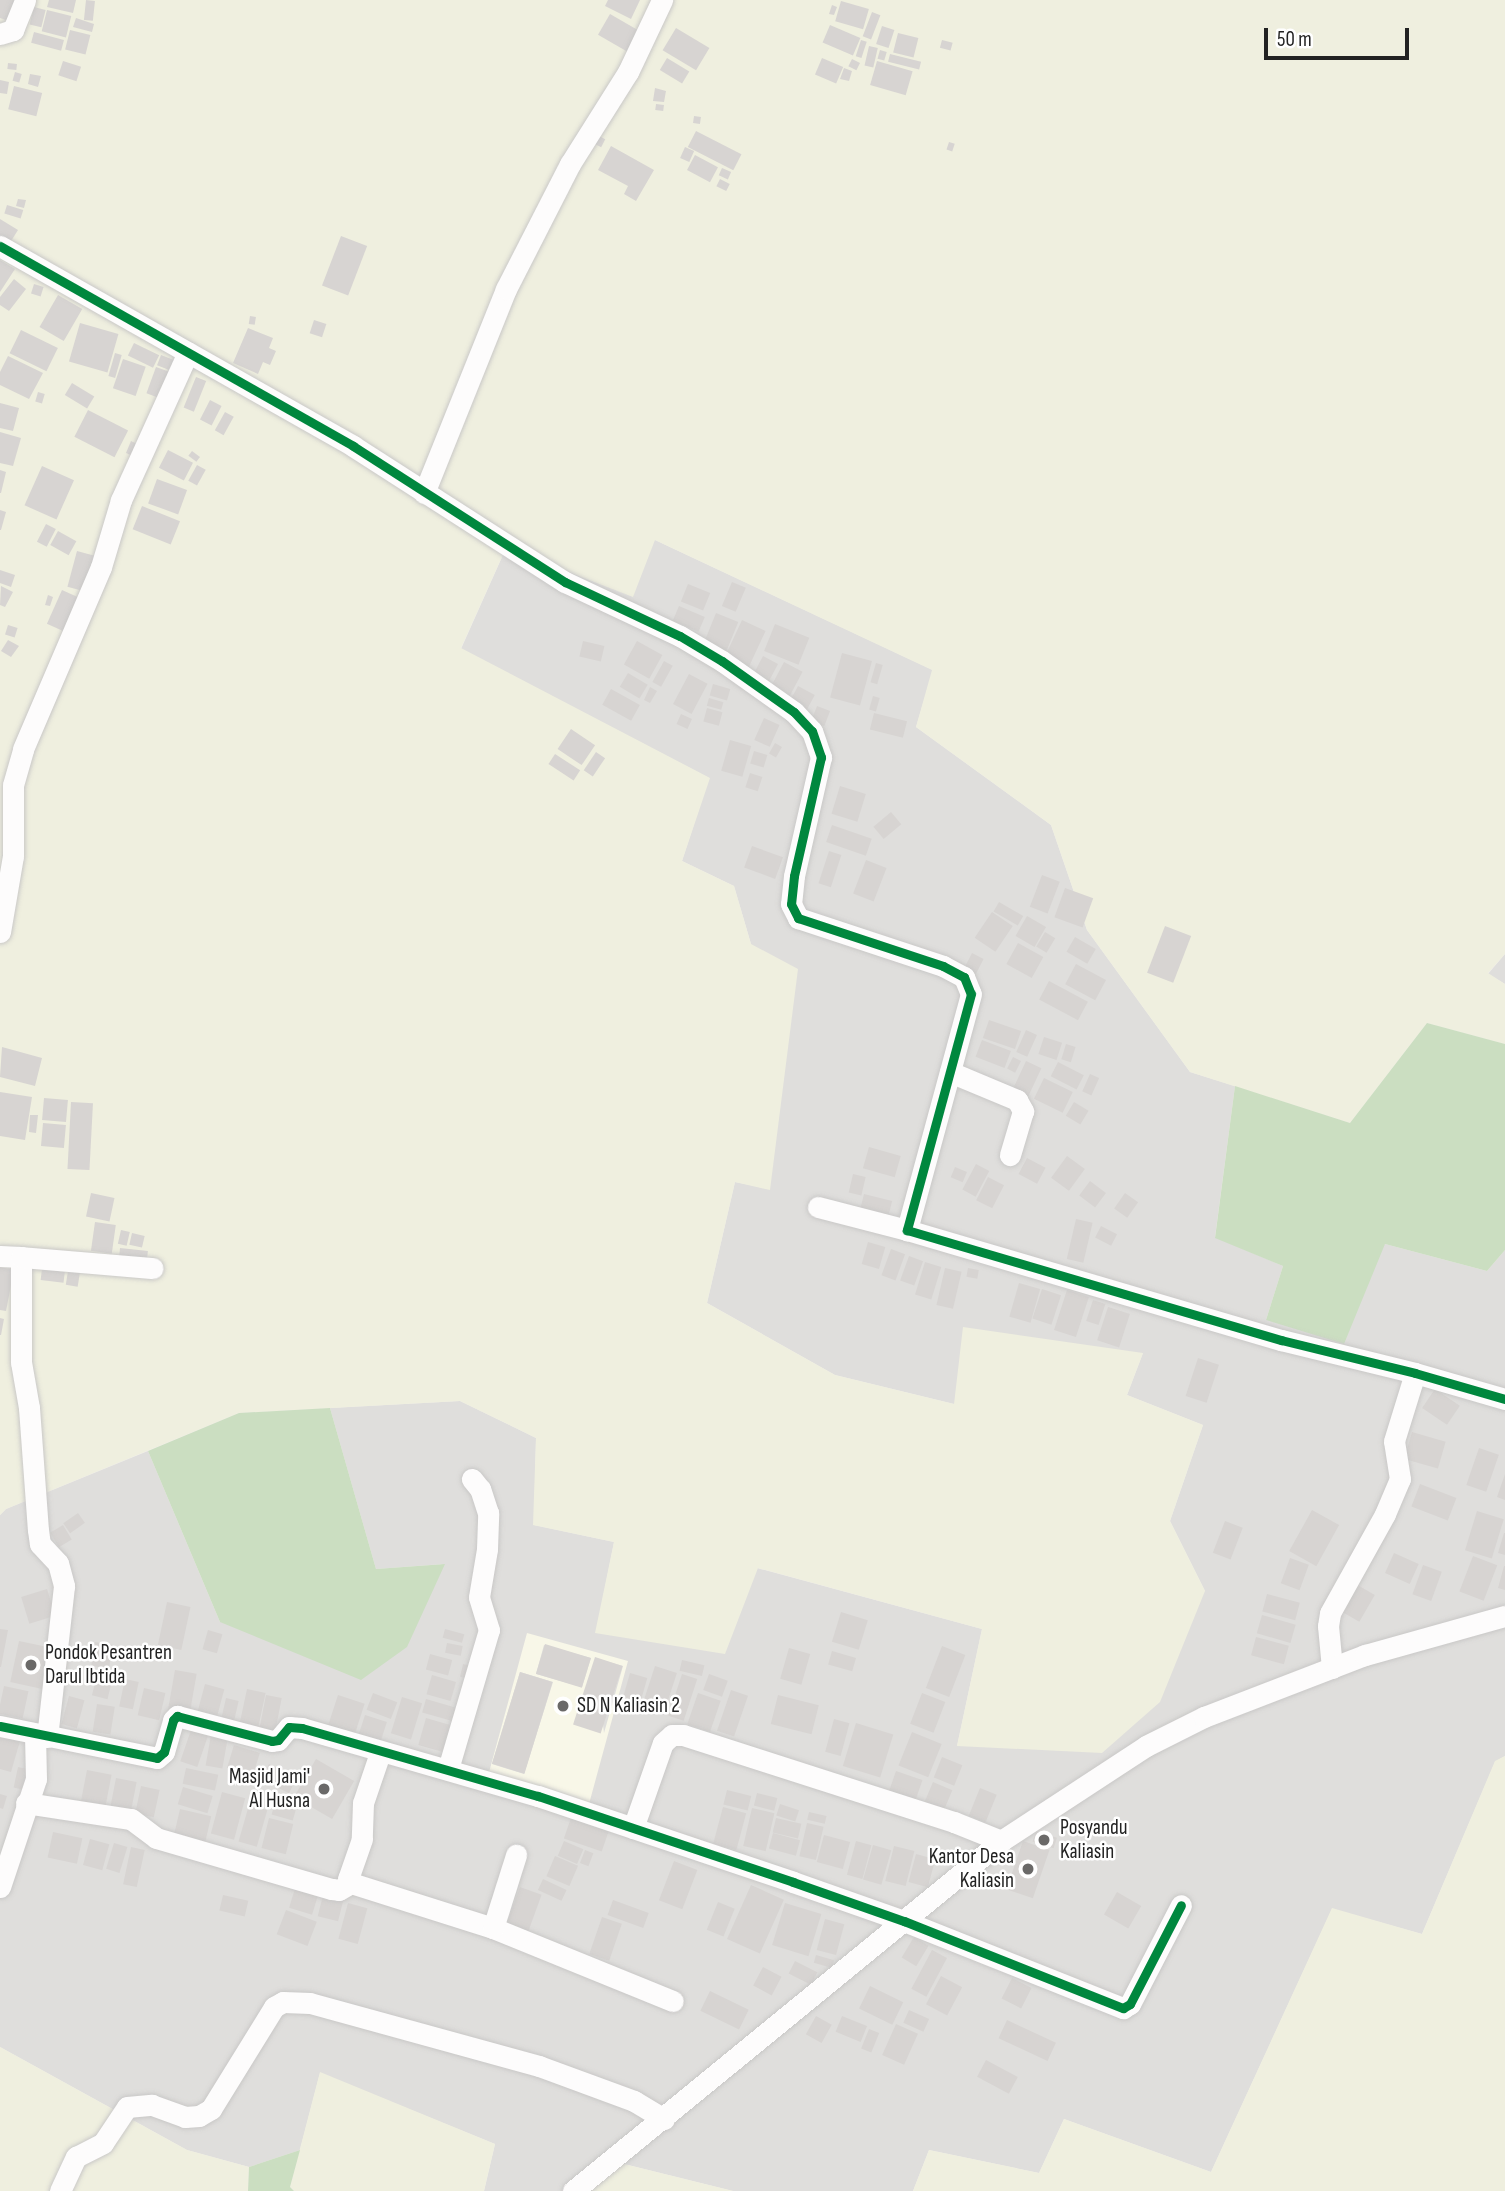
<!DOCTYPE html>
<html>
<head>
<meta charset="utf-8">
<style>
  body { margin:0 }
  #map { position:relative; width:1505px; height:2191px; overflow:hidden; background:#f0eeeb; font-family:"Sofia Sans Condensed",sans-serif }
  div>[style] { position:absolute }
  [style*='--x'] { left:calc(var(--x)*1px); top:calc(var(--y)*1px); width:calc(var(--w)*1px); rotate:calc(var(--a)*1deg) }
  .residential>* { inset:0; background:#dfdedc }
  .education>* { inset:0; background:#f8f7e8 }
  .farmland>* { inset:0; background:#efefdf }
  .forest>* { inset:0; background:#cbdec1 }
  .building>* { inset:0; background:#d7d4d2; transform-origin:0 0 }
  .roads { filter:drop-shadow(0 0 2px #c9c8c7) drop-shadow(0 0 2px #c9c8c7) }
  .minor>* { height:21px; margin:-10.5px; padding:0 10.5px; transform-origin:10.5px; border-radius:10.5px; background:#fdfcfc }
  .cycleway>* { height:9px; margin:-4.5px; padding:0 4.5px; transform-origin:4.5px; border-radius:4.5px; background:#00873e }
  .dots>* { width:19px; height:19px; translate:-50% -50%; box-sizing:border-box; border:4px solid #fff; border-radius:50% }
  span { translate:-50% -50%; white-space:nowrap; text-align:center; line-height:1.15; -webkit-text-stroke:5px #fff; paint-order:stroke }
  .poi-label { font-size:21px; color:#222 }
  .left { translate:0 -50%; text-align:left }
  .right { translate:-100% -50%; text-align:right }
  .scale { position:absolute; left:1264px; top:28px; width:145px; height:32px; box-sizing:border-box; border:4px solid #222; border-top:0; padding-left:9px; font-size:21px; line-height:24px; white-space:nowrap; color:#222; -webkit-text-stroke:5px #fff; paint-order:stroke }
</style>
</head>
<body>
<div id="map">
  <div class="residential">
    <div style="clip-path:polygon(655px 540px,933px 670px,916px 727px,1051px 825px,1087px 930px,1190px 1072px,1235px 1086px,1215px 1237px,1283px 1266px,1266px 1320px,1385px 1244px,1487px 1271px,1505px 1250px,1505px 1756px,1495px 1762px,1422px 1934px,1332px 1909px,1211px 2172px,1064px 2119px,1039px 2173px,929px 2150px,913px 2191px,733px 2191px,608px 2160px,587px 2191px,484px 2191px,495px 2144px,320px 2073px,300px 2150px,249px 2167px,187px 2150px,0 2047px,0 1515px,6px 1509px,148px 1451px,220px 1622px,444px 1564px,376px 1569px,330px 1408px,460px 1401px,536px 1438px,534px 1525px,614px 1542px,596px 1633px,757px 1568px,982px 1629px,957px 1746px,1205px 1591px,1170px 1521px,1203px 1425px,1127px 1395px,1143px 1353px,954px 1404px,835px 1375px,707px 1303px,735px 1182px,770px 1189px,751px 944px,734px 886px,682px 861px,709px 778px,461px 649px,506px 548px)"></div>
    <div style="clip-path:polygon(1505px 954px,1505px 984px,1488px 974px)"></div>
  </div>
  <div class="education">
    <div style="clip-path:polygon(evenodd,527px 1633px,628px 1661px,589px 1804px,488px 1776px,527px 1633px,544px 1645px,591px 1658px,582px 1687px,536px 1674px,544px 1645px,527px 1633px,595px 1658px,623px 1666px,604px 1733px,595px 1658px,527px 1633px,520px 1672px,553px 1682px,524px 1774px,492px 1764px,520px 1672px)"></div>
  </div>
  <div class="farmland">
    <div style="clip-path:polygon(0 0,1505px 0,1505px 954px,1488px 973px,1505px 984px,1505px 1044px,1427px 1023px,1350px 1123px,1190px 1072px,1087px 930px,1051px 825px,916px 727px,932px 670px,655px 540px,633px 597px,506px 548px,461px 648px,710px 778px,682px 861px,734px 886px,751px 944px,798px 969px,770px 1190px,735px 1182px,707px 1303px,835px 1375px,954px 1404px,963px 1327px,1143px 1353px,1127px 1395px,1203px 1425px,1170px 1521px,1205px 1591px,1160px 1702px,1102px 1753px,957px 1746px,982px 1629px,758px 1568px,725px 1654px,595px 1633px,614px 1542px,533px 1525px,536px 1438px,460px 1401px,239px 1413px,6px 1509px,0 1515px)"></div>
    <div style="clip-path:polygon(1505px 1756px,1505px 2191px,913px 2191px,929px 2150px,1039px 2173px,1064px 2119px,1211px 2172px,1332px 1908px,1422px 1934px,1495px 1761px)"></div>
    <div style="clip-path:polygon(0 2047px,187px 2150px,249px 2167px,248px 2191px,0 2191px)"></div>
    <div style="clip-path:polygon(320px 2072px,495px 2144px,484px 2191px,294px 2191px,290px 2187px)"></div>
    <div style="clip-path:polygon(608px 2160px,733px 2191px,587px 2191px)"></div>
  </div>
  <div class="forest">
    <div style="clip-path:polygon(1427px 1023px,1505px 1044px,1505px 1250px,1487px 1271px,1385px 1244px,1344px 1344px,1266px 1320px,1283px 1266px,1215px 1238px,1235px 1086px,1350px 1123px)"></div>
    <div style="clip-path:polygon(330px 1408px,376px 1569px,445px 1564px,407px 1647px,361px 1680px,220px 1622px,148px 1451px,239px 1413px)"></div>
    <div style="clip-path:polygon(300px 2150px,290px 2187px,294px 2191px,248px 2191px,249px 2167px)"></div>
  </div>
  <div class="building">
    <div style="clip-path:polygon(0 0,23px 0,15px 23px,0 18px)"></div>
    <div style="clip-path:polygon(49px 0,76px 0,73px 13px,47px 7px)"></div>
    <div style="left:86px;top:0;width:9px;height:20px;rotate:6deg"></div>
    <div style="clip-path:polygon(608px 0,640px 0,631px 19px,605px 6px)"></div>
    <div style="left:841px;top:1px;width:29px;height:21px;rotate:16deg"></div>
    <div style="clip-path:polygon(832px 5px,837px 7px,834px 15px,829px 14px)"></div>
    <div style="left:34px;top:7px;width:12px;height:18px;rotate:14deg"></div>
    <div style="left:47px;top:10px;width:25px;height:22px;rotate:14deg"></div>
    <div style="left:872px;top:12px;width:9px;height:26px;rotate:21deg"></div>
    <div style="left:610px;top:14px;width:34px;height:24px;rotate:30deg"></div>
    <div style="clip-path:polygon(76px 18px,94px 24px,92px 32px,73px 27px)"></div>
    <div style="left:830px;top:25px;width:33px;height:19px;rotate:23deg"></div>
    <div style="left:882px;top:26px;width:13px;height:19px;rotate:18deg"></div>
    <div style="left:676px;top:28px;width:39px;height:26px;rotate:31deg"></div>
    <div style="left:70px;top:30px;width:21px;height:20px;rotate:14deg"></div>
    <div style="left:34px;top:32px;width:31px;height:11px;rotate:15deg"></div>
    <div style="left:898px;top:33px;width:21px;height:20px;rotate:14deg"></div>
    <div style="left:861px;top:40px;width:6px;height:17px;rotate:18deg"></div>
    <div style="left:942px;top:40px;width:11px;height:8px;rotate:15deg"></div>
    <div style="left:869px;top:46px;width:9px;height:20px;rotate:13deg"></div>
    <div style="left:880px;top:50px;width:7px;height:9px;rotate:16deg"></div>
    <div style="left:890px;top:54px;width:32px;height:8px;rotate:14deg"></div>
    <div style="left:667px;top:58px;width:26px;height:14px;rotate:31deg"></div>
    <div style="left:822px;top:58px;width:23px;height:18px;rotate:23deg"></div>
    <div style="left:852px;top:59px;width:9px;height:8px;rotate:27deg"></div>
    <div style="left:63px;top:61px;width:19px;height:15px;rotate:18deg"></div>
    <div style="left:877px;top:61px;width:37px;height:25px;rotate:16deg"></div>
    <div style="left:8px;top:63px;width:9px;height:6px;rotate:6deg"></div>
    <div style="clip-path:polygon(844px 68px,852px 71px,849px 81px,840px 79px)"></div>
    <div style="left:15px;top:72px;width:7px;height:9px;rotate:16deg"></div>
    <div style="clip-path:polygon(30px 74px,41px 76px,38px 87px,28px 84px)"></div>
    <div style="clip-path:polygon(0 80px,9px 82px,7px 94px,0 93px)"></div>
    <div style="left:14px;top:86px;width:29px;height:24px;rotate:14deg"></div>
    <div style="clip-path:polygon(655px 88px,666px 91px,664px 102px,653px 101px)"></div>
    <div style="left:656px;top:104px;width:8px;height:6px;rotate:7deg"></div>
    <div style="left:694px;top:116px;width:7px;height:7px;rotate:8deg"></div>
    <div style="left:696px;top:131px;width:51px;height:18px;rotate:27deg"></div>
    <div style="left:599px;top:136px;width:7px;height:9px;rotate:27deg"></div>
    <div style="left:949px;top:142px;width:6px;height:8px;rotate:18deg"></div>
    <div style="clip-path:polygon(611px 146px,654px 170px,636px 201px,624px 194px,628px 186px,598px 170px)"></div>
    <div style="left:685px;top:147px;width:10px;height:12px;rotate:24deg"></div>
    <div style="left:695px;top:155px;width:26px;height:17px;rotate:28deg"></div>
    <div style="left:722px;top:168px;width:10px;height:8px;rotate:24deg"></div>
    <div style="left:720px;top:179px;width:11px;height:8px;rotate:27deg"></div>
    <div style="clip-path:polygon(18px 199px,26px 200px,24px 208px,16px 206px)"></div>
    <div style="left:7px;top:205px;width:17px;height:9px;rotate:17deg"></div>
    <div style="clip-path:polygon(0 219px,18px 230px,8px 246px,0 241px)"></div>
    <div style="left:341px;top:236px;width:28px;height:53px;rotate:21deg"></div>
    <div style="clip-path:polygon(0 260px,15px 269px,0 292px)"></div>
    <div style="clip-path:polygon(14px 279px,26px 289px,9px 311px,0 305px,0 297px)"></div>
    <div style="left:34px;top:284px;width:10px;height:10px;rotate:17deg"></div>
    <div style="left:58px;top:295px;width:28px;height:37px;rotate:30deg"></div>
    <div style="left:250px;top:316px;width:6px;height:8px;rotate:9deg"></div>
    <div style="left:314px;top:320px;width:13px;height:14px;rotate:18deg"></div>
    <div style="left:80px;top:323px;width:40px;height:40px;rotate:16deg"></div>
    <div style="clip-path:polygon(248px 328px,273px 338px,269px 348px,276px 351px,270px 365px,263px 362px,258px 374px,233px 363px)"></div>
    <div style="left:21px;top:330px;width:41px;height:26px;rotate:26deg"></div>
    <div style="left:134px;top:343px;width:28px;height:14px;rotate:26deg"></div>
    <div style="left:115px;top:353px;width:7px;height:24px;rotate:16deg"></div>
    <div style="left:161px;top:355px;width:22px;height:11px;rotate:21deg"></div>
    <div style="clip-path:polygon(8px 356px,43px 373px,29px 399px,0 385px,0 372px)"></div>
    <div style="left:123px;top:359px;width:24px;height:31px;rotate:19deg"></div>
    <div style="left:156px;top:367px;width:20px;height:28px;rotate:20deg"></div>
    <div style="left:196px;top:377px;width:11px;height:33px;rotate:22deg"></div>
    <div style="left:72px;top:383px;width:26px;height:14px;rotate:31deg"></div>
    <div style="left:38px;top:392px;width:7px;height:10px;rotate:16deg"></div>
    <div style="left:210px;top:400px;width:13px;height:22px;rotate:27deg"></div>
    <div style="clip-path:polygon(0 403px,19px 408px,13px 431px,0 428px)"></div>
    <div style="left:88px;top:410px;width:45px;height:30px;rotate:27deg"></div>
    <div style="left:225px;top:412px;width:10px;height:21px;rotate:29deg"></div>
    <div style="clip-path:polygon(0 432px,21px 438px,13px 466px,0 463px)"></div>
    <div style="clip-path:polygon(131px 441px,139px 445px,133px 456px,126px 453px)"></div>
    <div style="left:168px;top:450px;width:28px;height:20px;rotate:27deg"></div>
    <div style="left:192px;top:451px;width:10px;height:6px;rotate:37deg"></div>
    <div style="left:197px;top:465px;width:10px;height:18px;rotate:29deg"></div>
    <div style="left:42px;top:466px;width:35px;height:43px;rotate:24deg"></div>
    <div style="clip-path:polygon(0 470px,6px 472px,1px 493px,0 493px)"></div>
    <div style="left:157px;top:479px;width:32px;height:26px;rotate:20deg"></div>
    <div style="left:142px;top:506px;width:41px;height:25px;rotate:22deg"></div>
    <div style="clip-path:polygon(0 510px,6px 512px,1px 530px,0 530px)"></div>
    <div style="left:46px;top:524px;width:11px;height:20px;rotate:27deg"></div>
    <div style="left:58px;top:531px;width:21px;height:16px;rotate:29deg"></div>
    <div style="left:77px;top:551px;width:23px;height:37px;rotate:15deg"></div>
    <div style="clip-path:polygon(0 570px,15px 575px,11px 587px,0 583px)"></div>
    <div style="left:732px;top:582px;width:15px;height:26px;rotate:23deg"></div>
    <div style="left:688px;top:584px;width:24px;height:19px;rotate:22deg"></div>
    <div style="clip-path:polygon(1px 586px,13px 592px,5px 607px,0 605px)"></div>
    <div style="left:62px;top:590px;width:20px;height:37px;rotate:24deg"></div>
    <div style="clip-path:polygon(48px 595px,53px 597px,50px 606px,45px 605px)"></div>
    <div style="left:679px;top:606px;width:28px;height:16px;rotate:23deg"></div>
    <div style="left:716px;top:613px;width:24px;height:33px;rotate:22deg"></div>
    <div style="left:742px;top:620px;width:26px;height:41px;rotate:25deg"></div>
    <div style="left:775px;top:624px;width:37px;height:29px;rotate:22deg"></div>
    <div style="left:8px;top:625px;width:10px;height:10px;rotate:17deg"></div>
    <div style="clip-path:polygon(8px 640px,19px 646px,11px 657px,1px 651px)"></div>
    <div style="left:583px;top:641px;width:22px;height:16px;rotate:13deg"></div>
    <div style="left:637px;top:641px;width:29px;height:27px;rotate:29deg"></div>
    <div style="left:842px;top:653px;width:31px;height:46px;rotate:15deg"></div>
    <div style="left:763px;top:656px;width:17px;height:22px;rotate:28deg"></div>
    <div style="left:664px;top:661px;width:10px;height:24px;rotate:29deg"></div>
    <div style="left:784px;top:662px;width:21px;height:33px;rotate:28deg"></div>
    <div style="left:876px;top:663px;width:7px;height:20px;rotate:16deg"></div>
    <div style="left:628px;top:673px;width:23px;height:16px;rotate:31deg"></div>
    <div style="left:689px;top:674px;width:21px;height:34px;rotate:28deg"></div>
    <div style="left:713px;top:684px;width:18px;height:12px;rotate:16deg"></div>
    <div style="left:798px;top:686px;width:19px;height:22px;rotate:28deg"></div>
    <div style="clip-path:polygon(650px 687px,657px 691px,650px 703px,644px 700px)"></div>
    <div style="left:611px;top:689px;width:33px;height:18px;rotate:29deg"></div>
    <div style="left:873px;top:696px;width:7px;height:14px;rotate:16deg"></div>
    <div style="left:709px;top:698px;width:15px;height:8px;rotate:16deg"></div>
    <div style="left:817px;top:706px;width:14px;height:16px;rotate:21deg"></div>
    <div style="left:707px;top:708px;width:16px;height:14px;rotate:15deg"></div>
    <div style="left:874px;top:713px;width:34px;height:17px;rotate:14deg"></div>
    <div style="left:681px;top:714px;width:12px;height:11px;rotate:24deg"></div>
    <div style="left:764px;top:718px;width:17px;height:24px;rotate:24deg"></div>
    <div style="left:571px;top:729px;width:29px;height:24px;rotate:34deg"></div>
    <div style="left:730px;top:740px;width:22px;height:32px;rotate:16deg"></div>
    <div style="left:775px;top:743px;width:8px;height:12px;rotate:30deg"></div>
    <div style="left:754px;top:751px;width:14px;height:13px;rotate:17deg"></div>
    <div style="left:596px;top:752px;width:11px;height:22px;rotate:34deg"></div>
    <div style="left:555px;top:754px;width:30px;height:12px;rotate:33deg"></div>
    <div style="left:750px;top:773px;width:13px;height:15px;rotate:18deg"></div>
    <div style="left:840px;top:786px;width:27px;height:29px;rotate:17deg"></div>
    <div style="left:891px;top:812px;width:16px;height:23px;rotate:50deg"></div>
    <div style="left:832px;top:825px;width:42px;height:18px;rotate:19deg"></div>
    <div style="left:752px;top:846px;width:33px;height:23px;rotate:20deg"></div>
    <div style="left:829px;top:851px;width:13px;height:34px;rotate:18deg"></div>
    <div style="left:866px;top:860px;width:22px;height:36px;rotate:21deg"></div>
    <div style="left:1042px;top:875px;width:19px;height:34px;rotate:21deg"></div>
    <div style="left:1065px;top:888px;width:30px;height:31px;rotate:20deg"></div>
    <div style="left:999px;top:902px;width:28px;height:11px;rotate:30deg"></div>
    <div style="left:992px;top:912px;width:25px;height:31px;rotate:34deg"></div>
    <div style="left:1027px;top:916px;width:22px;height:23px;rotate:30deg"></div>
    <div style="left:1165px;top:926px;width:28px;height:50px;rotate:21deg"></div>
    <div style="left:1045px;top:932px;width:12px;height:17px;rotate:31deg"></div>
    <div style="left:1075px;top:937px;width:24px;height:17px;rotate:30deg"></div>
    <div style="left:1018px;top:943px;width:29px;height:24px;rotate:29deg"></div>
    <div style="left:972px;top:953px;width:13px;height:18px;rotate:27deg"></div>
    <div style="left:1076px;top:964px;width:34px;height:23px;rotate:28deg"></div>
    <div style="left:1049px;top:981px;width:44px;height:21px;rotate:28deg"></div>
    <div style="left:989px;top:1020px;width:34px;height:19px;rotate:19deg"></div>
    <div style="left:1026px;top:1030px;width:12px;height:24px;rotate:24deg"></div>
    <div style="left:1044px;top:1037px;width:19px;height:18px;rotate:18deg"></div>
    <div style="left:982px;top:1040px;width:31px;height:18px;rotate:21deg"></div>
    <div style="left:1066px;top:1044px;width:10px;height:16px;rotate:17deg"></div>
    <div style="clip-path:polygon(2px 1047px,42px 1058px,35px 1086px,0 1077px)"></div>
    <div style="left:1013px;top:1057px;width:9px;height:13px;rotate:27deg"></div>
    <div style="left:1026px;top:1061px;width:17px;height:31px;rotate:25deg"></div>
    <div style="left:1058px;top:1062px;width:29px;height:16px;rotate:27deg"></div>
    <div style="left:1090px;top:1074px;width:10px;height:19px;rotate:24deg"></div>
    <div style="left:1044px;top:1078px;width:32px;height:23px;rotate:26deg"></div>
    <div style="clip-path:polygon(0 1092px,32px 1097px,25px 1140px,0 1136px)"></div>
    <div style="left:44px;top:1098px;width:24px;height:22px;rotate:5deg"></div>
    <div style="left:71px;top:1102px;width:22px;height:67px;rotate:3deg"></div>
    <div style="left:1074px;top:1102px;width:17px;height:16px;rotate:31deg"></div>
    <div style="clip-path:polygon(30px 1115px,38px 1115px,36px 1133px,29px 1132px)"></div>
    <div style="left:43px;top:1123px;width:23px;height:23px;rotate:5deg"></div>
    <div style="left:869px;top:1147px;width:33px;height:22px;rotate:16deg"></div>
    <div style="left:1067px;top:1156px;width:22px;height:27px;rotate:36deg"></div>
    <div style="left:1027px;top:1158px;width:21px;height:18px;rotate:28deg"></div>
    <div style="left:976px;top:1164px;width:15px;height:29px;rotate:28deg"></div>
    <div style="left:955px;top:1167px;width:13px;height:11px;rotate:23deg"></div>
    <div style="left:853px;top:1174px;width:13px;height:19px;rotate:13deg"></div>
    <div style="left:988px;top:1177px;width:18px;height:26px;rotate:27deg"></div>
    <div style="left:1090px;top:1181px;width:20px;height:18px;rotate:37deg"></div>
    <div style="left:91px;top:1193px;width:24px;height:24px;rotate:12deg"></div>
    <div style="left:1125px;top:1193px;width:16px;height:19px;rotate:35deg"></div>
    <div style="left:864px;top:1194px;width:29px;height:21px;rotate:14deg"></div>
    <div style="left:1076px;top:1219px;width:17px;height:41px;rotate:13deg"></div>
    <div style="left:95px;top:1222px;width:21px;height:29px;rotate:8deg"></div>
    <div style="left:1101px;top:1226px;width:18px;height:13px;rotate:27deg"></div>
    <div style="left:121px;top:1230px;width:9px;height:14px;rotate:13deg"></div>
    <div style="left:132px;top:1233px;width:13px;height:12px;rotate:13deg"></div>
    <div style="left:868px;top:1242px;width:18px;height:23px;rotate:16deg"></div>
    <div style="left:120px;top:1248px;width:28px;height:13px;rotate:6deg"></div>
    <div style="left:891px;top:1249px;width:15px;height:28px;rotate:20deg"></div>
    <div style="left:909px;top:1256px;width:15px;height:26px;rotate:20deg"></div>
    <div style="left:925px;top:1262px;width:17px;height:34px;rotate:17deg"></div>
    <div style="clip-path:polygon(0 1267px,14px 1270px,6px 1311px,0 1310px)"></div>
    <div style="left:945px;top:1268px;width:17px;height:38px;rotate:13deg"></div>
    <div style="left:968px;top:1268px;width:11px;height:9px;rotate:10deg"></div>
    <div style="left:42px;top:1269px;width:23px;height:11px;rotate:7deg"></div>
    <div style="left:68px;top:1271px;width:12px;height:14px;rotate:9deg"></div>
    <div style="left:1019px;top:1283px;width:22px;height:35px;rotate:16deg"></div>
    <div style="left:1042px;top:1289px;width:20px;height:31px;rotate:18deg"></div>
    <div style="left:1067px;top:1290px;width:23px;height:42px;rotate:18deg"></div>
    <div style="left:1093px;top:1300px;width:13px;height:22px;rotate:18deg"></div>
    <div style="left:1108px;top:1307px;width:23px;height:35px;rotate:18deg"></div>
    <div style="clip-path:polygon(0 1318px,4px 1319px,1px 1335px,0 1335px)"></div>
    <div style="left:1198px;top:1358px;width:22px;height:40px;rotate:18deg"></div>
    <div style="left:1435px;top:1389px;width:30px;height:23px;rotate:34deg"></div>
    <div style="left:1412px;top:1432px;width:35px;height:28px;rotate:16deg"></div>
    <div style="left:1479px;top:1448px;width:21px;height:39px;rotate:19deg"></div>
    <div style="clip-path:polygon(1505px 1474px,1505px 1500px,1497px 1497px)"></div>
    <div style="left:1420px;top:1484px;width:39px;height:24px;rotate:21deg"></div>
    <div style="left:1312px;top:1510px;width:31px;height:47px;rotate:29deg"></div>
    <div style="left:1477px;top:1511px;width:28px;height:41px;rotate:17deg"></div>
    <div style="left:78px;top:1513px;width:12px;height:18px;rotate:55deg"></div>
    <div style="left:1225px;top:1521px;width:19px;height:34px;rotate:21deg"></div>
    <div style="left:63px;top:1525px;width:17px;height:15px;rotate:59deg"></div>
    <div style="clip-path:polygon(1504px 1533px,1505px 1533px,1505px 1555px,1498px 1553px)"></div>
    <div style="left:1394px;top:1553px;width:27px;height:22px;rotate:24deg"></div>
    <div style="left:1473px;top:1556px;width:26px;height:38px;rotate:21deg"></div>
    <div style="left:1290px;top:1558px;width:20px;height:27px;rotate:20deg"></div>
    <div style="left:1423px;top:1565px;width:20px;height:31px;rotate:20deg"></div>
    <div style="clip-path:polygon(1504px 1566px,1505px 1566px,1505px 1590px,1498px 1588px)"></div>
    <div style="left:1354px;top:1583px;width:24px;height:31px;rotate:30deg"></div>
    <div style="left:47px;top:1589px;width:28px;height:27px;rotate:73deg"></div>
    <div style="left:1267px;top:1594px;width:34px;height:18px;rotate:15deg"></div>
    <div style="left:167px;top:1602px;width:24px;height:44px;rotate:12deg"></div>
    <div style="left:841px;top:1612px;width:28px;height:31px;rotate:17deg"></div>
    <div style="left:1262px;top:1615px;width:35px;height:19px;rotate:16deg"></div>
    <div style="clip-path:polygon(0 1629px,8px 1630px,1px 1667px,0 1667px)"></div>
    <div style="left:445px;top:1629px;width:20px;height:9px;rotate:15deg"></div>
    <div style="left:208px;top:1630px;width:15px;height:20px;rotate:16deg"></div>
    <div style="left:1256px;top:1637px;width:34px;height:19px;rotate:15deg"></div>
    <div style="left:19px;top:1641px;width:34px;height:42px;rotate:12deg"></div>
    <div style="left:95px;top:1642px;width:18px;height:24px;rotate:9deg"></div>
    <div style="left:447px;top:1643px;width:16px;height:10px;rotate:11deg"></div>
    <div style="left:545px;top:1644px;width:48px;height:31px;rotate:17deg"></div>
    <div style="left:942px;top:1646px;width:25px;height:45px;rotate:21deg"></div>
    <div style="left:789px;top:1648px;width:22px;height:32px;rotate:16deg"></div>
    <div style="left:832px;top:1651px;width:25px;height:14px;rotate:16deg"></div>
    <div style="left:430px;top:1654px;width:23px;height:16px;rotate:15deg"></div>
    <div style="left:595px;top:1657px;width:29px;height:71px;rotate:18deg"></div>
    <div style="left:682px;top:1660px;width:23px;height:11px;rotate:13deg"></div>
    <div style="left:463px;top:1664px;width:13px;height:13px;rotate:13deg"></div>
    <div style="left:655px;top:1666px;width:23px;height:44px;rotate:18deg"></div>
    <div style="left:175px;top:1670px;width:22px;height:41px;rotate:10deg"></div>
    <div style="left:98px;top:1671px;width:16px;height:25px;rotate:14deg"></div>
    <div style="left:520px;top:1672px;width:34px;height:96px;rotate:17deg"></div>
    <div style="left:630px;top:1673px;width:18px;height:28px;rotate:16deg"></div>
    <div style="left:682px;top:1674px;width:16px;height:44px;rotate:18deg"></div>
    <div style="left:709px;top:1674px;width:20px;height:17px;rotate:20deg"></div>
    <div style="left:432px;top:1675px;width:25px;height:20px;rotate:16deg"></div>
    <div style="left:125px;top:1679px;width:14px;height:28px;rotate:12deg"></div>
    <div style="left:205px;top:1684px;width:20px;height:29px;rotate:15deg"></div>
    <div style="left:4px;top:1686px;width:25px;height:28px;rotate:12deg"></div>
    <div style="left:144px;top:1688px;width:22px;height:28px;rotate:13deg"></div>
    <div style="left:247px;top:1689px;width:19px;height:38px;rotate:12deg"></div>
    <div style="left:731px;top:1690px;width:18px;height:43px;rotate:19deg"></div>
    <div style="left:373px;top:1693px;width:26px;height:18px;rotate:21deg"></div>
    <div style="left:698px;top:1693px;width:24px;height:33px;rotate:19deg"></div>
    <div style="left:922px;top:1693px;width:25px;height:33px;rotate:21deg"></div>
    <div style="left:266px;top:1695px;width:16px;height:36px;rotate:11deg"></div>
    <div style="left:338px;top:1695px;width:28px;height:35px;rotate:18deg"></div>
    <div style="left:778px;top:1695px;width:42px;height:30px;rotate:14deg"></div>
    <div style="left:69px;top:1696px;width:16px;height:29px;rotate:15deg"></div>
    <div style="left:402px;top:1697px;width:21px;height:38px;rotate:17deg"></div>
    <div style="left:226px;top:1698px;width:13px;height:22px;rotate:13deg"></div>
    <div style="left:426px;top:1699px;width:35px;height:14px;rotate:16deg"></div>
    <div style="left:97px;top:1704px;width:18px;height:28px;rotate:9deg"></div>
    <div style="left:365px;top:1715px;width:23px;height:27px;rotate:18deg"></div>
    <div style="left:426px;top:1718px;width:25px;height:28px;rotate:16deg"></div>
    <div style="left:834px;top:1719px;width:16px;height:34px;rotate:15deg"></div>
    <div style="left:856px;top:1723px;width:39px;height:45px;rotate:17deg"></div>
    <div style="left:191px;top:1730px;width:18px;height:33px;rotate:19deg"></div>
    <div style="left:912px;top:1732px;width:32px;height:36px;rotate:22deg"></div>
    <div style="clip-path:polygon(0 1735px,20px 1741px,11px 1772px,0 1769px)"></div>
    <div style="left:211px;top:1735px;width:17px;height:31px;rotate:10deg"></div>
    <div style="left:234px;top:1745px;width:27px;height:24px;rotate:17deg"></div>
    <div style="left:942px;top:1757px;width:22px;height:22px;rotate:22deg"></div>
    <div style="left:316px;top:1759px;width:44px;height:44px;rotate:30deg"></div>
    <div style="left:269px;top:1764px;width:31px;height:17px;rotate:27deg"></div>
    <div style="left:18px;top:1767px;width:14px;height:21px;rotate:12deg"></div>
    <div style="left:186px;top:1768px;width:33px;height:16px;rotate:12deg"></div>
    <div style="left:87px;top:1770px;width:25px;height:34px;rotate:11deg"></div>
    <div style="left:896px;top:1771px;width:28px;height:28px;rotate:19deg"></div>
    <div style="left:116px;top:1778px;width:21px;height:29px;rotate:11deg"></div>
    <div style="left:933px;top:1782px;width:21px;height:23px;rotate:23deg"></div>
    <div style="left:141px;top:1786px;width:19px;height:28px;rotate:12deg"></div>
    <div style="left:183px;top:1787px;width:31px;height:18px;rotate:17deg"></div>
    <div style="left:980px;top:1788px;width:18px;height:30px;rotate:22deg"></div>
    <div style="left:727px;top:1790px;width:25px;height:15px;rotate:14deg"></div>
    <div style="left:222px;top:1792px;width:24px;height:43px;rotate:15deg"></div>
    <div style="left:757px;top:1793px;width:21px;height:13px;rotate:14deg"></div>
    <div style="clip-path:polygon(0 1794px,7px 1796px,3px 1809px,0 1808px)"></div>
    <div style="left:276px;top:1799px;width:22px;height:16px;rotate:16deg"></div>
    <div style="left:780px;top:1804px;width:20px;height:12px;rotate:18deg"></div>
    <div style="left:249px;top:1805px;width:19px;height:38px;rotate:16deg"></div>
    <div style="left:723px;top:1807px;width:24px;height:38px;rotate:15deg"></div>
    <div style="left:752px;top:1808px;width:23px;height:39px;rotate:13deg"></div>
    <div style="left:180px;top:1809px;width:32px;height:30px;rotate:13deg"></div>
    <div style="left:573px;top:1812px;width:40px;height:28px;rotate:19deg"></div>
    <div style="left:809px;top:1812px;width:18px;height:8px;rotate:13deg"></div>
    <div style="left:269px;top:1818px;width:25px;height:31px;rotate:14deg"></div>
    <div style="left:776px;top:1818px;width:26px;height:15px;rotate:13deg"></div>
    <div style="left:807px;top:1823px;width:17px;height:34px;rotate:13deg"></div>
    <div style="left:1036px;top:1831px;width:22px;height:11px;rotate:18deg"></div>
    <div style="left:53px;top:1832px;width:30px;height:26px;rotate:12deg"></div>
    <div style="left:773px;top:1833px;width:28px;height:16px;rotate:15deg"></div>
    <div style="left:824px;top:1835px;width:27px;height:28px;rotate:15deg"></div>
    <div style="left:90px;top:1839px;width:20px;height:27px;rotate:15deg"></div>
    <div style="left:564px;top:1841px;width:21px;height:16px;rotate:23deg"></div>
    <div style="left:856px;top:1841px;width:16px;height:35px;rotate:15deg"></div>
    <div style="left:1023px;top:1841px;width:28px;height:51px;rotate:19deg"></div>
    <div style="left:114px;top:1843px;width:14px;height:27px;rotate:17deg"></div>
    <div style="left:873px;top:1845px;width:19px;height:36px;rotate:16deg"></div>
    <div style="left:894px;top:1846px;width:21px;height:36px;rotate:14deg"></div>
    <div style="left:131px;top:1847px;width:14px;height:38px;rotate:12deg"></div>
    <div style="left:585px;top:1850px;width:9px;height:14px;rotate:21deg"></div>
    <div style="left:916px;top:1854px;width:20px;height:29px;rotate:15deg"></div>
    <div style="left:555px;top:1856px;width:25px;height:22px;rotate:23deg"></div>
    <div style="left:674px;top:1861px;width:25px;height:42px;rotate:21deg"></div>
    <div style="left:543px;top:1879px;width:26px;height:12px;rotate:25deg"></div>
    <div style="left:297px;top:1882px;width:24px;height:27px;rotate:17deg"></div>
    <div style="left:751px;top:1885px;width:36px;height:59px;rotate:24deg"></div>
    <div style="left:520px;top:1887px;width:23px;height:39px;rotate:20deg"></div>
    <div style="left:324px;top:1891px;width:21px;height:26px;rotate:14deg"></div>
    <div style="left:1117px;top:1892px;width:28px;height:26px;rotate:30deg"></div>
    <div style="left:223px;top:1895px;width:26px;height:16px;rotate:13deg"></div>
    <div style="left:613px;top:1900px;width:38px;height:16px;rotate:20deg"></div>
    <div style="left:718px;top:1902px;width:18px;height:30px;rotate:22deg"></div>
    <div style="left:348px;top:1903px;width:20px;height:37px;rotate:15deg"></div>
    <div style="left:785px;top:1903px;width:38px;height:44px;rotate:17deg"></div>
    <div style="left:286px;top:1910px;width:33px;height:26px;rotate:21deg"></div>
    <div style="left:602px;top:1917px;width:21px;height:39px;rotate:19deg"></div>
    <div style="left:825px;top:1919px;width:20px;height:32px;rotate:15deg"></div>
    <div style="left:914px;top:1937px;width:17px;height:24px;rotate:31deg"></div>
    <div style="left:932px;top:1950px;width:17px;height:44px;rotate:28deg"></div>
    <div style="left:816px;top:1955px;width:19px;height:8px;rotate:16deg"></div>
    <div style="left:795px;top:1961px;width:25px;height:14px;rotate:27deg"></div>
    <div style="left:763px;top:1967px;width:21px;height:21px;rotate:28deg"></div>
    <div style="left:941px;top:1976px;width:24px;height:32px;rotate:28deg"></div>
    <div style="left:1012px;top:1978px;width:22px;height:23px;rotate:27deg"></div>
    <div style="left:870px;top:1986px;width:37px;height:25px;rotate:26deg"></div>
    <div style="left:710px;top:1991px;width:43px;height:22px;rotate:26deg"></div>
    <div style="left:909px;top:2010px;width:22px;height:14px;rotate:24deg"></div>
    <div style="left:816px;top:2016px;width:18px;height:21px;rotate:29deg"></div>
    <div style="left:842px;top:2016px;width:27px;height:17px;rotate:22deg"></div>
    <div style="left:1007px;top:2020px;width:54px;height:20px;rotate:25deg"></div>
    <div style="left:896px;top:2024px;width:24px;height:34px;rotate:24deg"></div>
    <div style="left:869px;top:2029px;width:11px;height:21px;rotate:22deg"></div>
    <div style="left:986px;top:2060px;width:36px;height:19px;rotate:28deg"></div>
  </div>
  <div class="roads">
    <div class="minor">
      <div style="--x:0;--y:34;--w:14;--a:-17"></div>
      <div style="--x:13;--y:30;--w:32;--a:-68"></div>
      <div style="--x:0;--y:246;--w:406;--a:29.5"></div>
      <div style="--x:353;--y:446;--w:252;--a:32.7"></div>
      <div style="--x:565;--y:582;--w:127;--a:25.2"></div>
      <div style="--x:680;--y:636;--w:49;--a:30.8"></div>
      <div style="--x:722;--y:661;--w:88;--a:35.3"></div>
      <div style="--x:794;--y:712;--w:26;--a:47"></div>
      <div style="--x:812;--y:731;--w:28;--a:71"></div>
      <div style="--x:821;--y:757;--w:122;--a:102.8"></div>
      <div style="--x:794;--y:876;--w:28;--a:96"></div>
      <div style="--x:791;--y:904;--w:16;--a:63"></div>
      <div style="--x:798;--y:918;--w:153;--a:18.3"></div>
      <div style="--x:943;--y:966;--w:24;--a:28"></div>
      <div style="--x:964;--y:977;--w:18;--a:68"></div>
      <div style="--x:971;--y:994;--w:245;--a:105.2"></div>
      <div style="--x:907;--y:1230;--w:390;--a:16.4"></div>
      <div style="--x:1281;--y:1340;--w:138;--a:13.8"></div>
      <div style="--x:1415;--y:1373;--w:94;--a:16.1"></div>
      <div style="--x:424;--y:493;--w:220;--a:-68.1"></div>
      <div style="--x:506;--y:289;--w:140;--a:-62.9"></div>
      <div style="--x:570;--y:164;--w:109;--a:-57.8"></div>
      <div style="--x:628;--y:72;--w:80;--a:-64.7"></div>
      <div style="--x:0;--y:932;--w:77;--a:-80.3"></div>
      <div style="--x:13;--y:856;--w:71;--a:-90"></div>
      <div style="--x:13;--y:785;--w:37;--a:-74"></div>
      <div style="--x:23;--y:749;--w:198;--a:-66.8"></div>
      <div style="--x:101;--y:567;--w:70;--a:-73.4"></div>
      <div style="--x:121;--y:500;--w:162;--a:-65.6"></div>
      <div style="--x:950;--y:1072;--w:73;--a:22.7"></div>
      <div style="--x:1017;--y:1100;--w:13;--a:61"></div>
      <div style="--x:1023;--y:1111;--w:46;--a:106.5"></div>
      <div style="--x:818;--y:1207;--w:92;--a:14.5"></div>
      <div style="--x:0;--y:1256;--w:21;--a:3"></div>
      <div style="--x:21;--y:1257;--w:105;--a:90"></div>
      <div style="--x:21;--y:1362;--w:47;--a:80.1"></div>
      <div style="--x:29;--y:1408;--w:122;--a:85.8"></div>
      <div style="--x:38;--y:1530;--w:14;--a:82"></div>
      <div style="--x:40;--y:1544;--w:26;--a:47"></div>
      <div style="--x:58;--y:1563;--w:24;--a:75"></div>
      <div style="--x:64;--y:1586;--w:152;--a:96.4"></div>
      <div style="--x:21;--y:1257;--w:132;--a:4.8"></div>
      <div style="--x:1332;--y:1668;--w:42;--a:-95.4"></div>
      <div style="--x:1328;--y:1626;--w:13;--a:-81"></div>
      <div style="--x:1330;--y:1613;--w:113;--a:-60.9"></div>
      <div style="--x:1385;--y:1514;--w:38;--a:-67"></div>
      <div style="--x:1400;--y:1479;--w:38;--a:-99"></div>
      <div style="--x:1394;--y:1441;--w:71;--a:-72.8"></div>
      <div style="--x:0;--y:1726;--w:160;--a:11.5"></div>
      <div style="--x:157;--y:1758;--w:9;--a:-41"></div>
      <div style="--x:164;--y:1752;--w:33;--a:-74"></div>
      <div style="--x:173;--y:1720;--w:6;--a:-45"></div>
      <div style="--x:177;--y:1716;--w:98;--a:14.7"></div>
      <div style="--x:272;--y:1741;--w:6;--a:-9"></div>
      <div style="--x:278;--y:1740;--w:17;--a:-50"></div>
      <div style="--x:289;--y:1727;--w:13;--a:4"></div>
      <div style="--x:302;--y:1728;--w:246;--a:16.1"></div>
      <div style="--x:538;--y:1796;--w:269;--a:18.6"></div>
      <div style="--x:793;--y:1882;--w:118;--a:19.4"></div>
      <div style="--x:904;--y:1921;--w:236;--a:21.7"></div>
      <div style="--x:1123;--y:2008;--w:8;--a:-30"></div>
      <div style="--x:1130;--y:2004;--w:111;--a:-62.7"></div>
      <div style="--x:380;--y:1753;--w:53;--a:108.8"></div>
      <div style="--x:363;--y:1803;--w:36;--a:92"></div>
      <div style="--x:362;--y:1839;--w:42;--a:109.3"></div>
      <div style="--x:348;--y:1879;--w:5;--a:53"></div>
      <div style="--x:351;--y:1883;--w:149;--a:17.6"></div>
      <div style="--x:493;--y:1928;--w:194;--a:22.1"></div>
      <div style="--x:448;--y:1769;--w:145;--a:-73.6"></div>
      <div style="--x:489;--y:1630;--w:34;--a:-107"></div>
      <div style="--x:479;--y:1597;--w:49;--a:-80.5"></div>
      <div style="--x:487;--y:1549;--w:36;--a:-88"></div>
      <div style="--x:488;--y:1513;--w:25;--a:-108"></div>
      <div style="--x:480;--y:1489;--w:13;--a:-129"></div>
      <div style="--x:26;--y:1803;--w:106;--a:8.7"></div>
      <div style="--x:131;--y:1819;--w:31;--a:37"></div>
      <div style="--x:156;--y:1838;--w:183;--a:16.2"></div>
      <div style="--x:332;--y:1889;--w:7;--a:8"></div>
      <div style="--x:339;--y:1890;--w:14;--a:-30"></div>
      <div style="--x:633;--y:1828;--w:90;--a:-70.6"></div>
      <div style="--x:663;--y:1743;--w:12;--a:-42"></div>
      <div style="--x:672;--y:1735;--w:11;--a:0"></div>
      <div style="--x:683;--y:1735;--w:285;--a:17.8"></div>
      <div style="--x:954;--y:1822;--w:51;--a:22"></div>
      <div style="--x:0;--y:1887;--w:114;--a:-71.6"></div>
      <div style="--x:36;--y:1779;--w:45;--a:-91.3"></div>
      <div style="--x:493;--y:1928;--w:77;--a:-72.5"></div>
      <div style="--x:60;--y:2191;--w:38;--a:-65"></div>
      <div style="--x:76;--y:2157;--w:30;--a:-27"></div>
      <div style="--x:103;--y:2143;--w:43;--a:-56.3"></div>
      <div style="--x:127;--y:2107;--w:25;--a:-5"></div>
      <div style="--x:152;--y:2105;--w:35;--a:20"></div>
      <div style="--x:185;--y:2117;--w:14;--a:-4"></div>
      <div style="--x:199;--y:2116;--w:14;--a:-30"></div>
      <div style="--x:211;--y:2109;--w:120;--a:-58.3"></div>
      <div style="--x:274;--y:2007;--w:10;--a:-29"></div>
      <div style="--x:283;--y:2002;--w:27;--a:2"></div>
      <div style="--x:310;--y:2003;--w:238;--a:15.4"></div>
      <div style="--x:539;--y:2066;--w:101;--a:20.2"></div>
      <div style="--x:634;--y:2101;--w:35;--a:31"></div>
      <div style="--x:573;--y:2191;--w:553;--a:-39.27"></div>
      <div style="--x:1001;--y:1841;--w:173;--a:-33.2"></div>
      <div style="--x:1146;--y:1746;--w:65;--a:-26.6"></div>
      <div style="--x:1204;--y:1717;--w:173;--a:-21.1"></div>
      <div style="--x:1365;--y:1655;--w:145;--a:-15.6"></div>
    </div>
  </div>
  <div class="cycleway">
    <div style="--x:0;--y:246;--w:406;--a:29.5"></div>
    <div style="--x:353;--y:446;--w:252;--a:32.7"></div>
    <div style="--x:565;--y:582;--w:127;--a:25.2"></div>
    <div style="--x:680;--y:636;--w:49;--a:30.8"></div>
    <div style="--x:722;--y:661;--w:88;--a:35.3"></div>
    <div style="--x:794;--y:712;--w:26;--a:47"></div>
    <div style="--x:812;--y:731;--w:28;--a:71"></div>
    <div style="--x:821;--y:757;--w:122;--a:102.8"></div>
    <div style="--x:794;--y:876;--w:28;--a:96"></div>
    <div style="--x:791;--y:904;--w:16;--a:63"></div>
    <div style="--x:798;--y:918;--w:153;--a:18.3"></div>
    <div style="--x:943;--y:966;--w:24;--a:28"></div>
    <div style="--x:964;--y:977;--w:18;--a:68"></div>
    <div style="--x:971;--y:994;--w:245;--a:105.2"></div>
    <div style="--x:907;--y:1230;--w:390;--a:16.4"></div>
    <div style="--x:1281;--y:1340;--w:138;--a:13.8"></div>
    <div style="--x:1415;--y:1373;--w:94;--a:16.1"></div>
    <div style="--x:0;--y:1726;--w:160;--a:11.5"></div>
    <div style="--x:157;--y:1758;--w:9;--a:-41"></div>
    <div style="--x:164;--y:1752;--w:33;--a:-74"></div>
    <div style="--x:173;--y:1720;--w:6;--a:-45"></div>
    <div style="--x:177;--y:1716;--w:98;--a:14.7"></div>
    <div style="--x:272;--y:1741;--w:6;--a:-9"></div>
    <div style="--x:278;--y:1740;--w:17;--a:-50"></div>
    <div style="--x:289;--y:1727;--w:13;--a:4"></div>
    <div style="--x:302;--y:1728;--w:246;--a:16.1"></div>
    <div style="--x:538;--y:1796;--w:269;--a:18.6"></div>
    <div style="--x:793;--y:1882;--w:118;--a:19.4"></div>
    <div style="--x:904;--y:1921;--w:236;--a:21.7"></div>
    <div style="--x:1123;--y:2008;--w:8;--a:-30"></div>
    <div style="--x:1130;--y:2004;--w:111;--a:-62.7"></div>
  </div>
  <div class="dots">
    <div style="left:31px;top:1665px;background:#6a6968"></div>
    <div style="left:563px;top:1706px;background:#6a6968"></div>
    <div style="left:324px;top:1789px;background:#6a6968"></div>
    <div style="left:1044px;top:1840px;background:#6a6968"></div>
    <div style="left:1028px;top:1869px;background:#6a6968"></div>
  </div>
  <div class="poi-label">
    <span class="left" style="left:45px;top:1665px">Pondok Pesantren<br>Darul Ibtida</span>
    <span class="left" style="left:577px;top:1706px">SD N Kaliasin 2</span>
    <span class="right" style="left:310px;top:1789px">Masjid Jami'<br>Al Husna</span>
    <span class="left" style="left:1060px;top:1840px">Posyandu<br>Kaliasin</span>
    <span class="right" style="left:1014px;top:1869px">Kantor Desa<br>Kaliasin</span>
  </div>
  <div class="scale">50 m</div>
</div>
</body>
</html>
